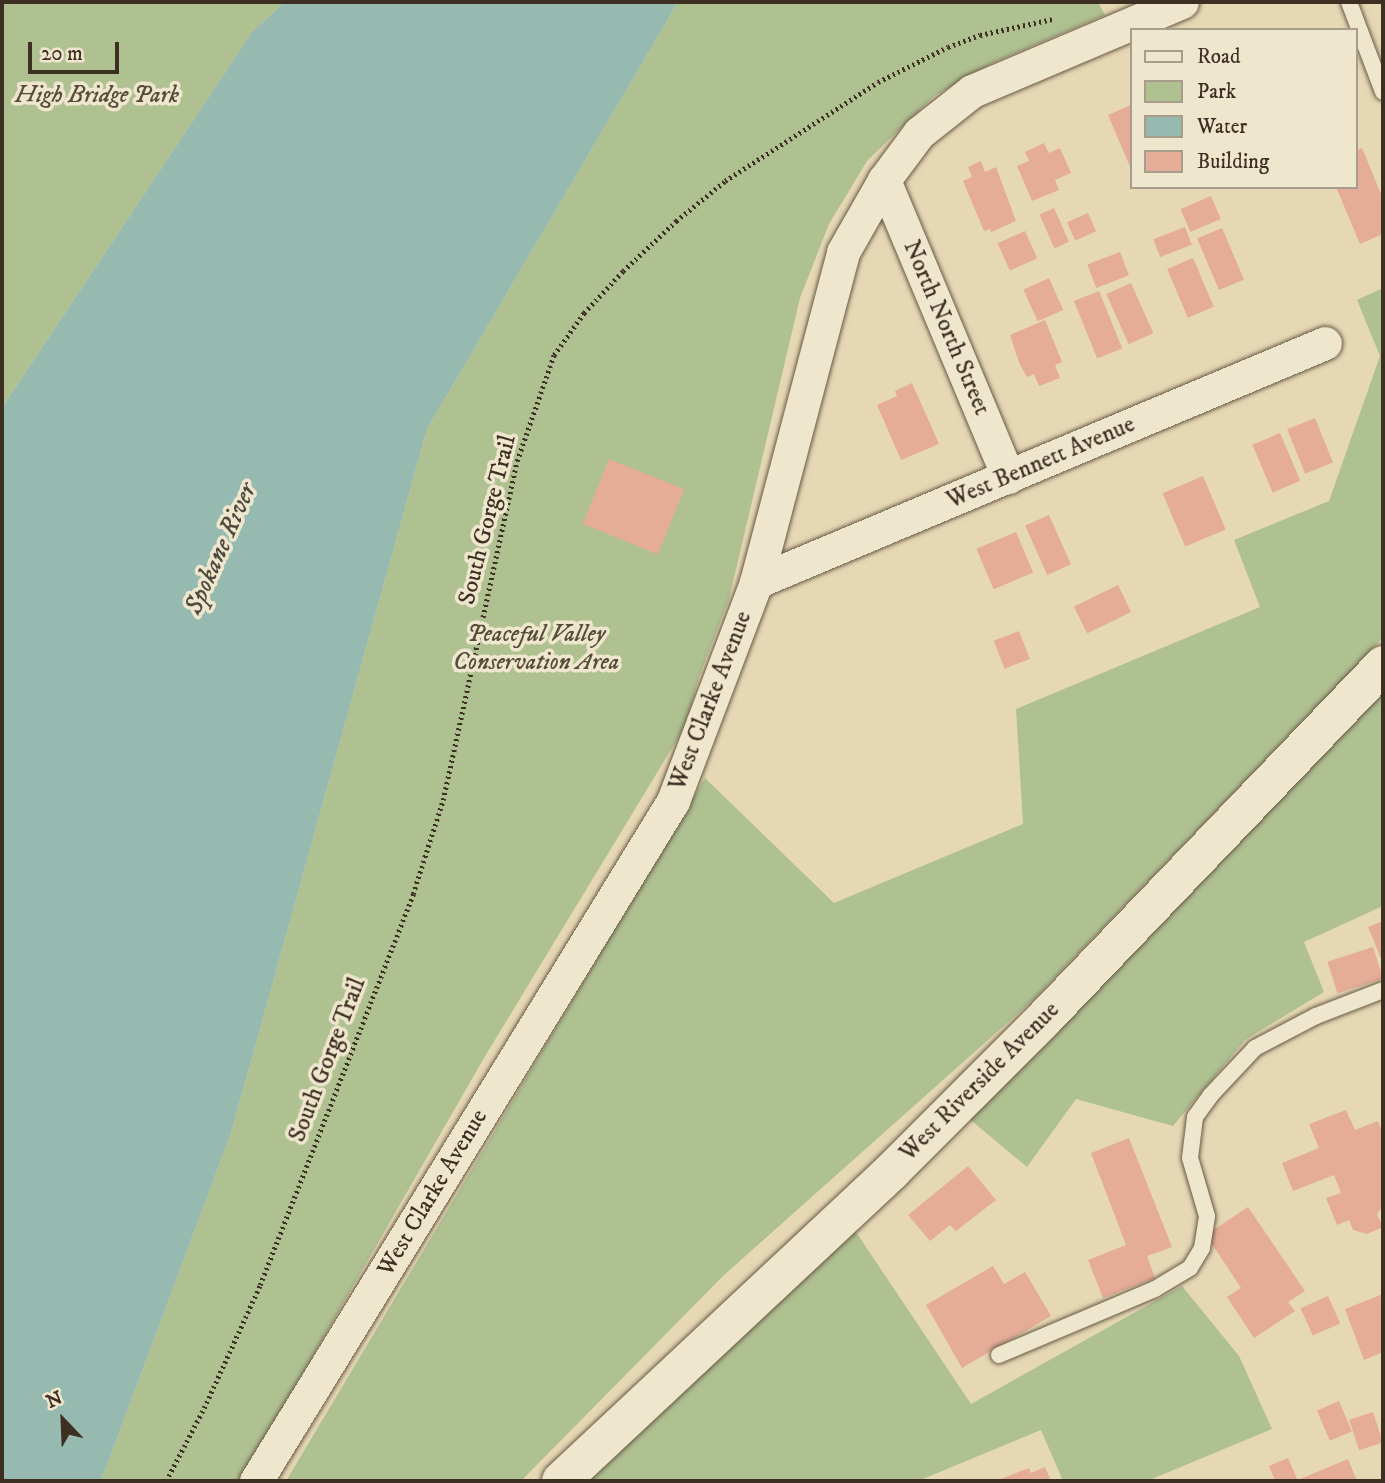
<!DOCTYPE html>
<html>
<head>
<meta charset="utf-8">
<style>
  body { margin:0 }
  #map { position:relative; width:1385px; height:1483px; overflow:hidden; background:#e6d8b4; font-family:"IM FELL DW Pica",serif }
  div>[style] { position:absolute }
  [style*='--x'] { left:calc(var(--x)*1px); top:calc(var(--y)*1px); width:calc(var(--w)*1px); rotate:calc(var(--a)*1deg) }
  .green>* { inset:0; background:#afc091 }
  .water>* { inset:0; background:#96b9b0 }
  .building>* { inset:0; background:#e5ac97; transform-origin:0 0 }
  .path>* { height:4.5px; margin-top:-2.25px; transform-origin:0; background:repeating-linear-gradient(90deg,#3e2f23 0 2px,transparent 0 5.5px) }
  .roads { filter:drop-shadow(0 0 2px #685947) drop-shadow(0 0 2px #685947) }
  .lane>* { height:16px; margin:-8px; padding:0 8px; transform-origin:8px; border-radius:8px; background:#efe6ce }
  .street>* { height:33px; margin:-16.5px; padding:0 16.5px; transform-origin:16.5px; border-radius:16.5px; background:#efe6ce }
  .secondary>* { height:38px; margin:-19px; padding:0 19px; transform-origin:19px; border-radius:19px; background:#efe6ce }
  span { translate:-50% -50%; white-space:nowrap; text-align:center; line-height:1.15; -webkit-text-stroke:7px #efe6ce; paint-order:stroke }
  .park-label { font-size:24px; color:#554c39; font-style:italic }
  .street-label { font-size:24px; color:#3e2f23 }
  .water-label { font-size:26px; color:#504b3f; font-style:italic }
  .frame { position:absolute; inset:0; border:4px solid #3e2f23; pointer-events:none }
  .legend { position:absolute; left:1130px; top:28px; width:228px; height:161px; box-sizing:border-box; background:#efe6ce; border:2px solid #a89d8a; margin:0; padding:9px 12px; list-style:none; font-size:21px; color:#3e2f23 }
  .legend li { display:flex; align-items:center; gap:14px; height:35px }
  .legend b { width:35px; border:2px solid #a89d8a }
  .north { position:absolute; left:28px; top:1385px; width:70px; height:70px; -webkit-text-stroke:5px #efe6ce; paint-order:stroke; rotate:337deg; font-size:19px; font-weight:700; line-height:28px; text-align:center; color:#3e2f23 }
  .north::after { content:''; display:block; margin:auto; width:24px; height:32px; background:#3e2f23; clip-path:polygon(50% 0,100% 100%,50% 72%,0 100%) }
  .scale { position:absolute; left:28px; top:42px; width:91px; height:32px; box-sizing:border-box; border:4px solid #3e2f23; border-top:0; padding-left:9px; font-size:21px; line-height:24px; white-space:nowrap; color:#3e2f23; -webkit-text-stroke:5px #efe6ce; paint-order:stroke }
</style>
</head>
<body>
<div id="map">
  <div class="green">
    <div style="clip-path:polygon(2px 2px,285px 2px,252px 32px,2px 408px)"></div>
    <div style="clip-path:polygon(678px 2px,1098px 2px,1105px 15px,992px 63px,934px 96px,867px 161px,829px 224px,800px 298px,729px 599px,698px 680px,686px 725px,484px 1058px,241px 1481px,101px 1481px,231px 1133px,427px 429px)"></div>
    <div style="clip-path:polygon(1383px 288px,1383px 638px,1034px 999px,723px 1276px,521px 1481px,286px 1481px,705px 778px,834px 903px,1023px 824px,1016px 709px,1260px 607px,1234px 540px,1329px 501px,1380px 356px,1357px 300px)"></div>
    <div style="clip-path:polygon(1383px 690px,1383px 906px,1304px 942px,1324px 992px,1245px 1040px,1173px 1126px,1076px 1099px,1027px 1167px,967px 1117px)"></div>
    <div style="clip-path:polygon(850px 1223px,971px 1404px,1182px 1286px,1239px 1356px,1272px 1429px,1147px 1481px,1063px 1481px,1041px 1430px,918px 1481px,576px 1481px)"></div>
  </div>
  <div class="water">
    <div style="clip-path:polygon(285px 2px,678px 2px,427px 429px,231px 1133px,101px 1481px,2px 1481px,2px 408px,252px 32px)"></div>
  </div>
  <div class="building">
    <div style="clip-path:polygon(1131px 105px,1131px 169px,1108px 115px)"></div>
    <div style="clip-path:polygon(1044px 143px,1049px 153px,1060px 148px,1071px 173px,1055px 180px,1059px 190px,1032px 201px,1017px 166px,1029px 161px,1025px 152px)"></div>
    <div style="clip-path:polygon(1362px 148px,1383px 199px,1383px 234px,1360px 244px,1336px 187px,1355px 187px,1355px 151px)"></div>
    <div style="clip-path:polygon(981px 161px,985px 172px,996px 167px,1016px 221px,991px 232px,990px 229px,984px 231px,963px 181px,972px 177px,968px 167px)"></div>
    <div style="left:1211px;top:196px;width:25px;height:33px;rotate:67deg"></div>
    <div style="left:1054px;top:208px;width:37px;height:16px;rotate:66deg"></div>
    <div style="left:1088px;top:213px;width:20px;height:23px;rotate:66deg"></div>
    <div style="left:1185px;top:227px;width:19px;height:34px;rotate:69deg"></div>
    <div style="left:1222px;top:228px;width:56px;height:27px;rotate:67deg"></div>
    <div style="left:1025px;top:231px;width:30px;height:30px;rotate:66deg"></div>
    <div style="left:1120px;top:252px;width:25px;height:35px;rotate:69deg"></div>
    <div style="left:1193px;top:258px;width:53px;height:28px;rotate:67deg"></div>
    <div style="left:1049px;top:278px;width:35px;height:28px;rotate:66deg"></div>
    <div style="left:1131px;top:283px;width:55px;height:27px;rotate:66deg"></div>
    <div style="left:1099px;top:291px;width:62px;height:27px;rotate:68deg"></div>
    <div style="clip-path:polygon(1045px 320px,1062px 362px,1055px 365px,1060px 378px,1039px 386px,1034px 374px,1027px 377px,1020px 365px,1010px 335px)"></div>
    <div style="clip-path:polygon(912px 383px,939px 444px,901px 460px,877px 405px,897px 396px,895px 391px)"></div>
    <div style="left:1315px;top:418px;width:48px;height:30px;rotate:68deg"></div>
    <div style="left:1280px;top:433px;width:52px;height:30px;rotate:67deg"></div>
    <div style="left:609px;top:459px;width:81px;height:70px;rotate:22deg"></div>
    <div style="left:1203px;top:476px;width:58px;height:44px;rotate:67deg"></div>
    <div style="left:1049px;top:515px;width:54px;height:26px;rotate:66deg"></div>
    <div style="left:1016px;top:532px;width:44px;height:43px;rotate:67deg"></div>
    <div style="left:1118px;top:585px;width:30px;height:49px;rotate:64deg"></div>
    <div style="left:1019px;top:631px;width:30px;height:27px;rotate:69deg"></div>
    <div style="clip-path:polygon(1383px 921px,1383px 964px,1368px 927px)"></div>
    <div style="left:1373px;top:947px;width:33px;height:48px;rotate:72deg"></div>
    <div style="clip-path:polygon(1346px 1110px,1355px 1130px,1378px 1121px,1383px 1135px,1383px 1206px,1377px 1214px,1383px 1227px,1367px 1234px,1353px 1230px,1349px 1220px,1337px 1225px,1326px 1198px,1341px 1193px,1334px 1175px,1293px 1191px,1282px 1163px,1319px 1148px,1309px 1124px)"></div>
    <div style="clip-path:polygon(1129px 1138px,1172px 1247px,1147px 1256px,1155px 1278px,1103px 1298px,1088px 1260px,1126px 1245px,1091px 1153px)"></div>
    <div style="clip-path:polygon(968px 1166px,996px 1200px,956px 1231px,950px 1225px,930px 1241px,908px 1215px)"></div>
    <div style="clip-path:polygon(1248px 1207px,1305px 1291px,1288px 1302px,1295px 1311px,1254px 1338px,1227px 1297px,1241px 1288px,1206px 1235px)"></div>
    <div style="clip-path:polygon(993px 1266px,1004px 1284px,1025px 1272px,1051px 1316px,962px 1368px,926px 1305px)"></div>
    <div style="clip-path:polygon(1383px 1294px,1383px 1352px,1364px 1360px,1345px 1309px)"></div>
    <div style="left:1328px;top:1296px;width:30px;height:30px;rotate:66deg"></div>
    <div style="left:1339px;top:1401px;width:33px;height:24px;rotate:67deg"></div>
    <div style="left:1373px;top:1412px;width:32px;height:25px;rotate:72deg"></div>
    <div style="clip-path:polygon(1288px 1458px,1298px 1481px,1275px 1481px,1269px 1466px)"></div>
    <div style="clip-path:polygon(1348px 1459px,1357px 1481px,1301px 1481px,1300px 1479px)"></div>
    <div style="clip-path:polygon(1045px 1467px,1051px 1481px,996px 1481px,1029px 1468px,1031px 1473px)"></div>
  </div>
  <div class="path">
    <div style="--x:166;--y:1481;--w:82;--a:-62.5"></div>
    <div style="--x:204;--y:1408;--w:135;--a:-65.5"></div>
    <div style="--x:260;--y:1285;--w:420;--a:-68.6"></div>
    <div style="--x:413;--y:894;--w:99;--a:-72.3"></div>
    <div style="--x:443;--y:800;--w:347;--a:-77.7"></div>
    <div style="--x:517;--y:461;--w:112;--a:-70.8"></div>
    <div style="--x:554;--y:355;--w:52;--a:-54.5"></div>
    <div style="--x:584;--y:313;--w:57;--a:-47.1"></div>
    <div style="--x:623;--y:271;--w:73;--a:-43.3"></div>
    <div style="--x:676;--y:221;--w:63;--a:-39.2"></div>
    <div style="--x:725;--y:181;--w:182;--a:-32.9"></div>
    <div style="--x:878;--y:82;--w:78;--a:-26.6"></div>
    <div style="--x:948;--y:47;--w:34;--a:-21"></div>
    <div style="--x:980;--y:35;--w:75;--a:-12.4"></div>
  </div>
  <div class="roads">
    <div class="lane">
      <div style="--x:1349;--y:2;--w:96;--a:69.3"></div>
      <div style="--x:999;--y:1355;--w:169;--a:-22.9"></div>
      <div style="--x:1155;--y:1289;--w:41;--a:-31"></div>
      <div style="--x:1190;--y:1268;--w:23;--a:-59"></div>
      <div style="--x:1202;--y:1248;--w:32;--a:-81"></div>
      <div style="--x:1207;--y:1216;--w:60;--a:-106.3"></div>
      <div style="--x:1190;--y:1158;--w:41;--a:-83"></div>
      <div style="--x:1195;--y:1117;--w:26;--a:-54"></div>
      <div style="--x:1210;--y:1096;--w:66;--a:-46.8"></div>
      <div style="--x:1255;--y:1048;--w:69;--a:-27.7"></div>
      <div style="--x:1316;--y:1016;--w:72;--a:-21.2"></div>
    </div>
    <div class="street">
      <div style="--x:884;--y:180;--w:322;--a:67.3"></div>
      <div style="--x:756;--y:582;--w:617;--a:-22.78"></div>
      <div style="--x:256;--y:1481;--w:798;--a:-58.48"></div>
      <div style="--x:673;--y:801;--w:234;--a:-69.2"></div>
      <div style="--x:756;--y:582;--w:341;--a:-75.2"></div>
      <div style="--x:843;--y:252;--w:83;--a:-60.3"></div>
      <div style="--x:884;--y:180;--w:59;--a:-53.3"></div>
      <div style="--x:919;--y:133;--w:68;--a:-38.4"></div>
      <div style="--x:972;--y:91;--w:228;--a:-23"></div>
    </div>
    <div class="secondary">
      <div style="--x:561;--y:1481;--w:453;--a:-43.1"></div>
      <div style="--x:892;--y:1171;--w:214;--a:-45"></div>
      <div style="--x:1043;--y:1020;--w:492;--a:-46.2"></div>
    </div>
  </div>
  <div class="park-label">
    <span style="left:97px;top:96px">High Bridge Park</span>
    <span style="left:536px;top:649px">Peaceful Valley<br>Conservation Area</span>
  </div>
  <div class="street-label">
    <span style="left:946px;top:328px;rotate:67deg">North North Street</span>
    <span style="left:1041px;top:463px;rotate:-23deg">West Bennett Avenue</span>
    <span style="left:488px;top:520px;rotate:-76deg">South Gorge Trail</span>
    <span style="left:711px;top:701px;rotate:-69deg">West Clarke Avenue</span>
    <span style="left:328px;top:1060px;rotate:-69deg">South Gorge Trail</span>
    <span style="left:980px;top:1082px;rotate:-45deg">West Riverside Avenue</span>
    <span style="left:433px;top:1193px;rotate:-59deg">West Clarke Avenue</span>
  </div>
  <div class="water-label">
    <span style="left:221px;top:549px;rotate:-66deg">Spokane River</span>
  </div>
  <div class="frame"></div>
  <ul class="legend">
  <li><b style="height:9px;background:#efe6ce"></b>Road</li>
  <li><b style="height:19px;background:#afc091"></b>Park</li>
  <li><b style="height:19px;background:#96b9b0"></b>Water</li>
  <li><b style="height:19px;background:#e5ac97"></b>Building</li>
  </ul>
  <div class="north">N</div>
  <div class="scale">20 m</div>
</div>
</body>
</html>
